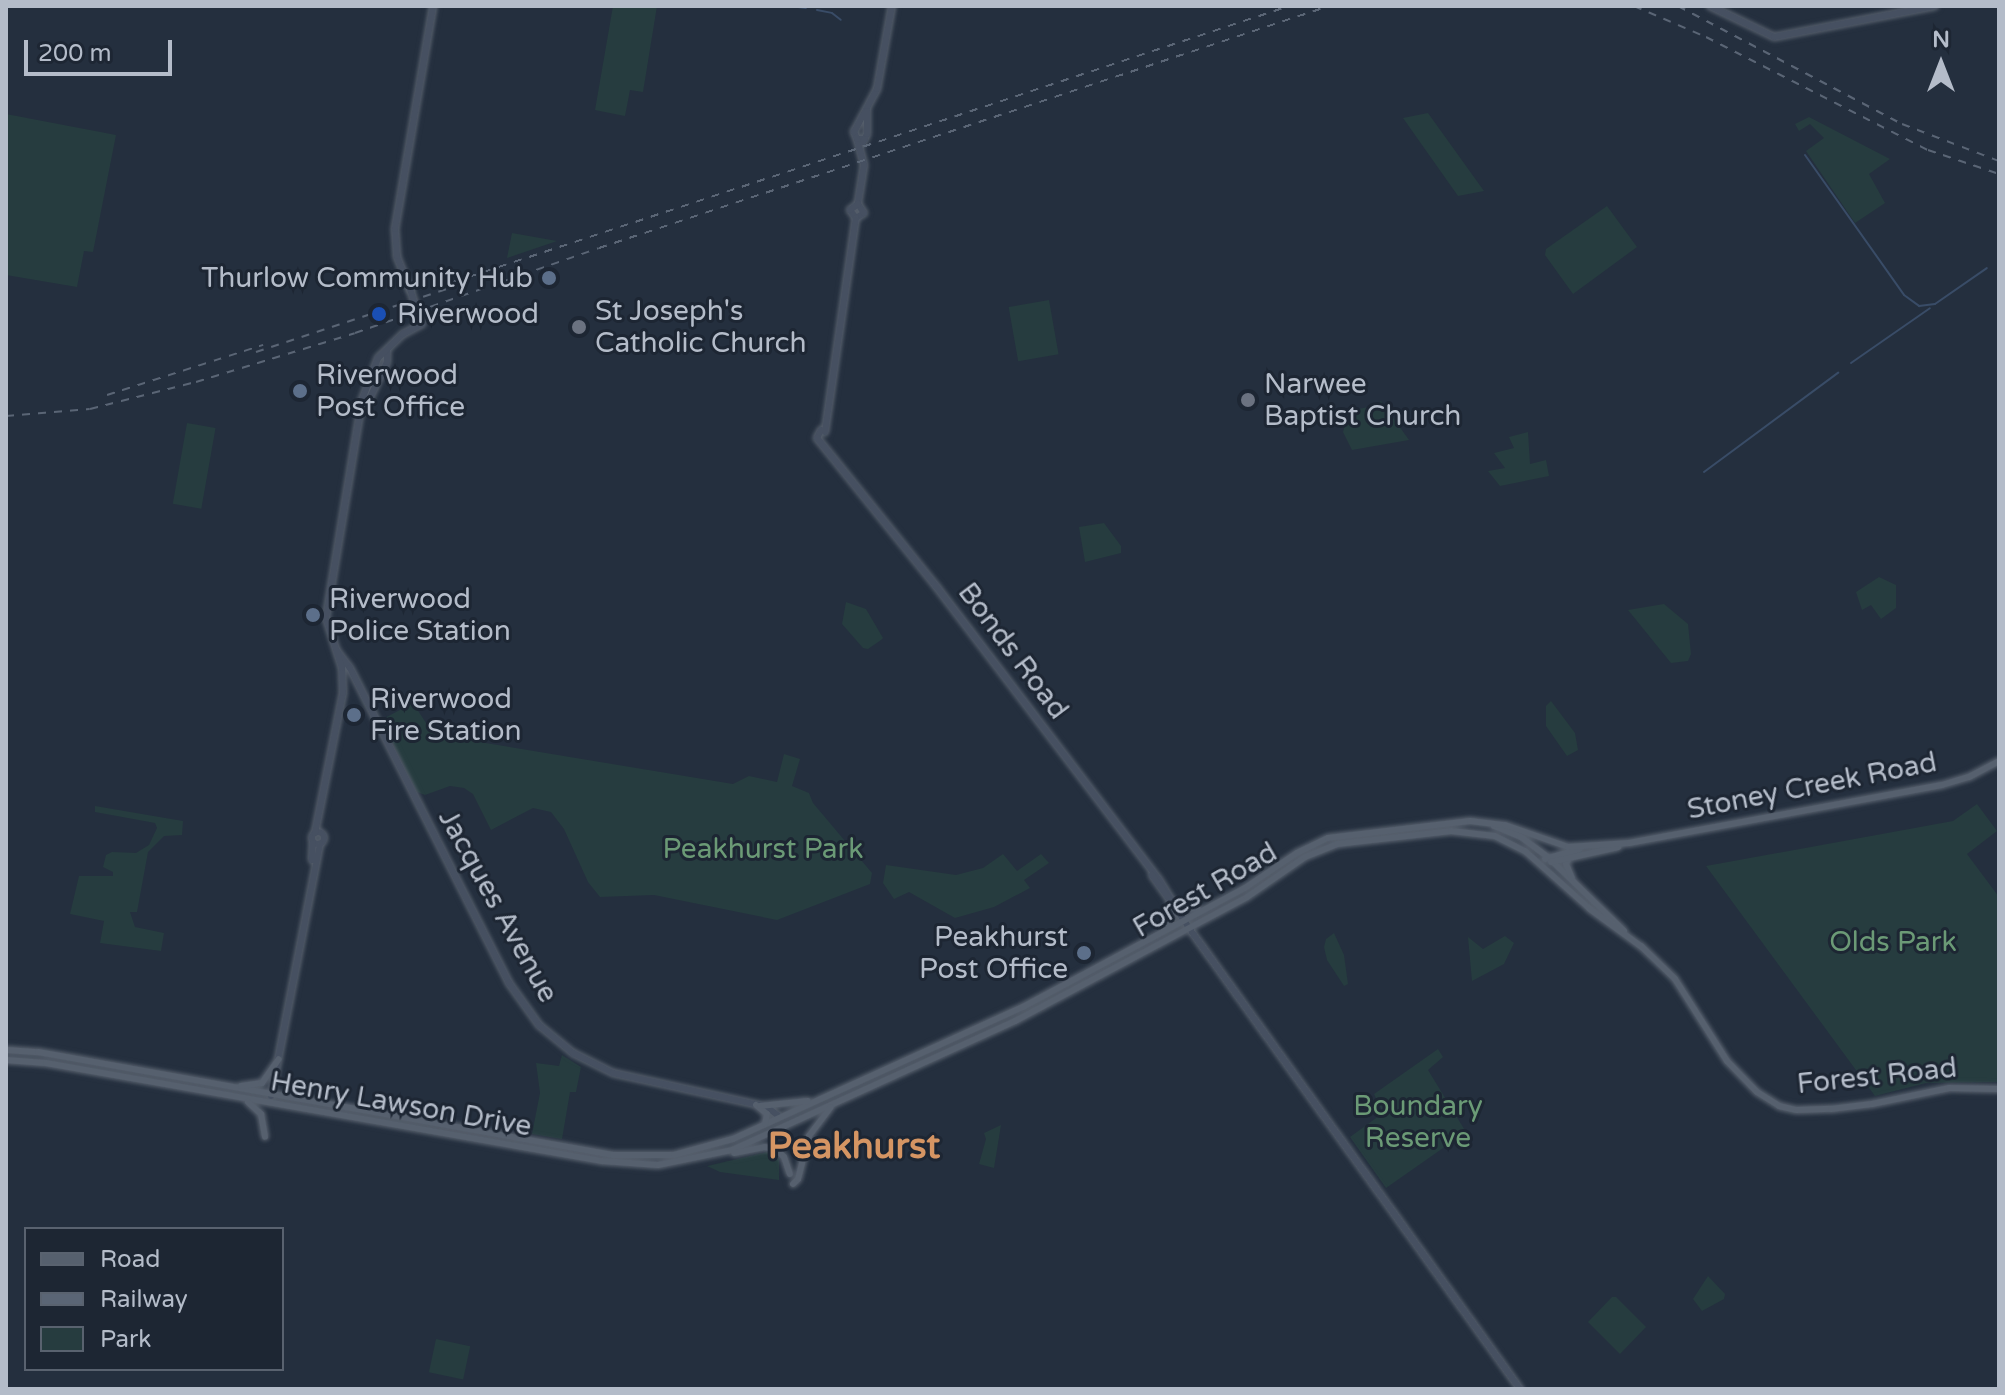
<!DOCTYPE html>
<html>
<head>
<meta charset="utf-8">
<style>
  body { margin:0 }
  #map { position:relative; width:2005px; height:1395px; overflow:hidden; background:#242f3e; font-family:"Varela Round",sans-serif }
  div>[style] { position:absolute }
  [style*='--x'] { left:calc(var(--x)*1px); top:calc(var(--y)*1px); width:calc(var(--w)*1px); rotate:calc(var(--a)*1deg) }
  .green>* { inset:0; background:#263c3f; transform-origin:0 0 }
  .stream>* { height:2px; margin:-1px; padding:0 1px; transform-origin:1px; border-radius:1px; background:#394c67 }
  .roads { filter:drop-shadow(0 0 2px #565f6c) drop-shadow(0 0 2px #565f6c) }
  .secondary>* { height:6px; margin:-3px; padding:0 3px; transform-origin:3px; border-radius:3px; background:#465061 }
  .secondary>.ring { margin:-3px; padding:0; box-sizing:content-box; background:none; border:6px solid #465061; border-radius:50% }
  .primary>* { height:6px; margin:-3px; padding:0 3px; transform-origin:3px; border-radius:3px; background:#56606e }
  .rail>* { height:2px; margin-top:-1px; transform-origin:0; background:repeating-linear-gradient(90deg,#5a6575 0 8px,transparent 0 16px) }
  .bridges { filter:drop-shadow(0 0 2px #565f6c) drop-shadow(0 0 2px #565f6c) }
  .secondary-bridge>* { height:6px; margin:-3px; padding:0 3px; transform-origin:3px; border-radius:3px; background:#465061 }
  .dots>* { width:22px; height:22px; translate:-50% -50%; box-sizing:border-box; border:4px solid #1d2633; border-radius:50% }
  span { translate:-50% -50%; white-space:nowrap; text-align:center; line-height:1.15; -webkit-text-stroke:6px #1d2633; paint-order:stroke }
  .poi-label { font-size:28px; color:#b4bcc9 }
  .right { translate:-100% -50%; text-align:right }
  .left { translate:0 -50%; text-align:left }
  .street-label { font-size:28px; color:#b4bcc9 }
  .park-label { font-size:28px; color:#6b9a76 }
  .district-label { font-size:36px; color:#d59563; font-weight:700 }
  .frame { position:absolute; inset:0; border:8px solid #b4bcc9; pointer-events:none }
  .legend { position:absolute; left:24px; top:1227px; width:260px; height:144px; box-sizing:border-box; background:#1d2633; border:2px solid #59626f; margin:0; padding:10px 14px; list-style:none; font-size:24px; color:#b4bcc9 }
  .legend li { display:flex; align-items:center; gap:16px; height:40px }
  .legend b { width:40px; border:2px solid #59626f }
  .north { position:absolute; left:1901px; top:24px; width:80px; height:80px; -webkit-text-stroke:6px #1d2633; paint-order:stroke; rotate:0deg; font-size:22px; font-weight:700; line-height:32px; text-align:center; color:#b4bcc9 }
  .north::after { content:''; display:block; margin:auto; width:28px; height:36px; background:#b4bcc9; clip-path:polygon(50% 0,100% 100%,50% 72%,0 100%) }
  .scale { position:absolute; left:24px; top:40px; width:148px; height:36px; box-sizing:border-box; border:4px solid #b4bcc9; border-top:0; padding-left:10px; font-size:24px; line-height:28px; white-space:nowrap; color:#b4bcc9; -webkit-text-stroke:6px #1d2633; paint-order:stroke }
</style>
</head>
<body>
<div id="map">
  <div class="green">
    <div style="clip-path:polygon(613px 6px,657px 6px,643px 92px,630px 90px,625px 116px,595px 110px)"></div>
    <div style="clip-path:polygon(1428px 113px,1484px 191px,1458px 196px,1403px 118px)"></div>
    <div style="clip-path:polygon(6px 114px,116px 135px,93px 252px,84px 251px,77px 287px,6px 275px)"></div>
    <div style="clip-path:polygon(1809px 117px,1890px 159px,1869px 174px,1885px 203px,1855px 223px,1806px 151px,1824px 138px,1810px 124px,1799px 131px,1795px 124px)"></div>
    <div style="clip-path:polygon(1607px 206px,1637px 247px,1573px 294px,1545px 255px,1546px 249px)"></div>
    <div style="clip-path:polygon(512px 233px,557px 241px,507px 258px)"></div>
    <div style="left:1049px;top:300px;width:55px;height:41px;rotate:80deg"></div>
    <div style="clip-path:polygon(1381px 401px,1409px 440px,1352px 450px,1343px 432px,1349px 411px,1373px 406px)"></div>
    <div style="left:187px;top:423px;width:29px;height:82px;rotate:10deg"></div>
    <div style="clip-path:polygon(1528px 432px,1530px 464px,1546px 460px,1549px 476px,1500px 486px,1488px 471px,1505px 468px,1494px 453px,1514px 448px,1509px 437px)"></div>
    <div style="clip-path:polygon(1104px 523px,1121px 546px,1121px 553px,1085px 562px,1079px 527px)"></div>
    <div style="clip-path:polygon(1879px 577px,1896px 585px,1896px 608px,1881px 619px,1871px 605px,1862px 610px,1856px 592px)"></div>
    <div style="clip-path:polygon(846px 602px,866px 609px,883px 638px,881px 640px,868px 649px,863px 648px,842px 624px)"></div>
    <div style="clip-path:polygon(1664px 604px,1688px 624px,1691px 654px,1688px 661px,1671px 663px,1628px 610px)"></div>
    <div style="clip-path:polygon(1551px 701px,1575px 733px,1578px 750px,1567px 756px,1546px 726px,1546px 706px)"></div>
    <div style="clip-path:polygon(413px 703px,428px 726px,449px 737px,733px 784px,749px 776px,777px 782px,784px 754px,800px 759px,792px 786px,809px 793px,813px 803px,872px 873px,870px 884px,777px 920px,654px 895px,600px 897px,588px 882px,564px 829px,551px 812px,533px 808px,491px 830px,473px 794px,464px 788px,450px 786px,425px 795px,417px 792px,381px 720px)"></div>
    <div style="clip-path:polygon(1977px 804px,1997px 831px,1967px 854px,1999px 897px,1999px 1082px,1926px 1083px,1875px 1096px,1706px 866px,1953px 821px)"></div>
    <div style="clip-path:polygon(95px 806px,183px 821px,182px 835px,164px 836px,148px 852px,137px 912px,130px 912px,135px 927px,164px 933px,161px 951px,100px 943px,104px 921px,70px 914px,79px 876px,113px 876px,113px 872px,103px 867px,106px 855px,112px 852px,136px 853px,149px 845px,157px 828px,155px 823px,95px 812px)"></div>
    <div style="clip-path:polygon(1003px 854px,1017px 871px,1041px 854px,1049px 863px,1024px 880px,1030px 888px,994px 907px,955px 918px,909px 892px,894px 899px,883px 883px,886px 865px,956px 875px,983px 868px)"></div>
    <div style="clip-path:polygon(1334px 933px,1344px 955px,1348px 984px,1344px 986px,1327px 960px,1324px 947px,1326px 939px)"></div>
    <div style="clip-path:polygon(1505px 936px,1514px 943px,1504px 964px,1472px 981px,1468px 937px,1483px 949px)"></div>
    <div style="clip-path:polygon(1438px 1049px,1443px 1057px,1428px 1070px,1466px 1132px,1386px 1188px,1350px 1137px,1383px 1113px,1374px 1094px)"></div>
    <div style="clip-path:polygon(562px 1055px,581px 1067px,576px 1092px,570px 1092px,562px 1139px,532px 1134px,540px 1093px,536px 1063px,559px 1066px)"></div>
    <div style="clip-path:polygon(1001px 1125px,994px 1168px,979px 1164px,986px 1139px,984px 1133px)"></div>
    <div style="clip-path:polygon(767px 1152px,779px 1159px,779px 1180px,720px 1172px,707px 1166px)"></div>
    <div style="clip-path:polygon(1708px 1276px,1725px 1294px,1724px 1299px,1702px 1311px,1693px 1299px)"></div>
    <div style="clip-path:polygon(1612px 1297px,1616px 1297px,1646px 1327px,1620px 1354px,1588px 1322px)"></div>
    <div style="left:436px;top:1339px;width:35px;height:34px;rotate:12deg"></div>
  </div>
  <div class="stream">
    <div style="--x:790;--y:6;--w:16;--a:7"></div>
    <div style="--x:817;--y:10;--w:15;--a:11"></div>
    <div style="--x:832;--y:13;--w:11;--a:38"></div>
    <div style="--x:1805;--y:155;--w:171;--a:54.7"></div>
    <div style="--x:1904;--y:295;--w:19;--a:36"></div>
    <div style="--x:1919;--y:306;--w:16;--a:-7"></div>
    <div style="--x:1935;--y:304;--w:63;--a:-34.7"></div>
    <div style="--x:1851;--y:363;--w:96;--a:-34.8"></div>
    <div style="--x:1704;--y:472;--w:167;--a:-36.5"></div>
  </div>
  <div class="roads">
    <div class="secondary">
      <div style="--x:1710;--y:6;--w:71;--a:25.8"></div>
      <div style="--x:1774;--y:37;--w:164;--a:-10.9"></div>
      <div style="--x:857;--y:139;--w:27;--a:75"></div>
      <div style="--x:864;--y:165;--w:39;--a:99"></div>
      <div style="--x:865;--y:139;--w:8;--a:180"></div>
      <div style="--x:857;--y:139;--w:8;--a:-113"></div>
      <div style="--x:854;--y:132;--w:49;--a:-61.9"></div>
      <div style="--x:877;--y:89;--w:84;--a:-79.8"></div>
      <div style="--x:863;--y:142;--w:9;--a:-63"></div>
      <div style="--x:867;--y:134;--w:23;--a:-90"></div>
      <div style="--x:856;--y:218;--w:9;--a:-32"></div>
      <div style="--x:864;--y:213;--w:11;--a:-124"></div>
      <div style="--x:856;--y:218;--w:10;--a:-127"></div>
      <div style="--x:850;--y:210;--w:10;--a:-37"></div>
      <div style="--x:410;--y:289;--w:35;--a:-112"></div>
      <div style="--x:397;--y:256;--w:27;--a:-94"></div>
      <div style="--x:395;--y:229;--w:226;--a:-80.3"></div>
      <div style="--x:364;--y:410;--w:53;--a:-64.4"></div>
      <div style="--x:387;--y:362;--w:11;--a:-90"></div>
      <div style="--x:821;--y:430;--w:9;--a:117"></div>
      <div style="--x:817;--y:438;--w:190;--a:51.2"></div>
      <div style="--x:936;--y:586;--w:369;--a:52.8"></div>
      <div style="--x:1159;--y:880;--w:57;--a:58"></div>
      <div style="--x:1189;--y:928;--w:568;--a:54.32"></div>
      <div style="--x:825;--y:432;--w:216;--a:-81.8"></div>
      <div style="--x:337;--y:651;--w:21;--a:53"></div>
      <div style="--x:350;--y:668;--w:353;--a:63.2"></div>
      <div style="--x:509;--y:983;--w:52;--a:54.5"></div>
      <div style="--x:539;--y:1025;--w:44;--a:39.5"></div>
      <div style="--x:573;--y:1053;--w:45;--a:26.6"></div>
      <div style="--x:613;--y:1073;--w:158;--a:12.4"></div>
      <div style="--x:767;--y:1107;--w:16;--a:38"></div>
      <div class="ring" style="left:312px;top:832px;width:6px;height:6px"></div>
      <div style="--x:315;--y:833;--w:143;--a:-78.7"></div>
      <div style="--x:343;--y:693;--w:25;--a:-92"></div>
      <div style="--x:342;--y:668;--w:52;--a:-107.7"></div>
      <div style="--x:326;--y:618;--w:221;--a:-80.6"></div>
      <div style="--x:362;--y:400;--w:45;--a:-69.1"></div>
      <div style="--x:378;--y:358;--w:35;--a:-44"></div>
      <div style="--x:403;--y:334;--w:21;--a:-28"></div>
      <div style="--x:422;--y:324;--w:9;--a:-111"></div>
      <div style="--x:312;--y:860;--w:17;--a:-87"></div>
      <div style="--x:1152;--y:875;--w:55;--a:54.6"></div>
      <div style="--x:271;--y:1096;--w:257;--a:-79"></div>
    </div>
    <div class="primary">
      <div style="--x:1494;--y:826;--w:29;--a:22"></div>
      <div style="--x:1521;--y:837;--w:34;--a:37"></div>
      <div style="--x:1548;--y:857;--w:106;--a:44.2"></div>
      <div style="--x:1570;--y:856;--w:9;--a:117"></div>
      <div style="--x:1566;--y:864;--w:15;--a:67"></div>
      <div style="--x:1545;--y:859;--w:36;--a:-16"></div>
      <div style="--x:1551;--y:862;--w:69;--a:-12.6"></div>
      <div style="--x:1176;--y:904;--w:24;--a:15"></div>
      <div style="--x:1164;--y:928;--w:12;--a:-48"></div>
      <div style="--x:1172;--y:919;--w:15;--a:-98"></div>
      <div style="--x:1641;--y:946;--w:47;--a:44.1"></div>
      <div style="--x:1675;--y:979;--w:97;--a:57.6"></div>
      <div style="--x:1727;--y:1061;--w:43;--a:45.9"></div>
      <div style="--x:1757;--y:1092;--w:26;--a:32"></div>
      <div style="--x:1779;--y:1106;--w:18;--a:13"></div>
      <div style="--x:1797;--y:1110;--w:34;--a:-2"></div>
      <div style="--x:1831;--y:1109;--w:41;--a:-7"></div>
      <div style="--x:1872;--y:1104;--w:79;--a:-11.7"></div>
      <div style="--x:1949;--y:1088;--w:50;--a:1.1"></div>
      <div style="--x:6;--y:1050;--w:32;--a:4"></div>
      <div style="--x:38;--y:1052;--w:584;--a:10.16"></div>
      <div style="--x:613;--y:1155;--w:61;--a:0"></div>
      <div style="--x:674;--y:1155;--w:61;--a:-15.2"></div>
      <div style="--x:733;--y:1139;--w:319;--a:-24.5"></div>
      <div style="--x:1023;--y:1007;--w:252;--a:-28.2"></div>
      <div style="--x:1245;--y:888;--w:63;--a:-33.9"></div>
      <div style="--x:1297;--y:853;--w:34;--a:-26"></div>
      <div style="--x:1328;--y:838;--w:143;--a:-6.8"></div>
      <div style="--x:1470;--y:821;--w:35;--a:7"></div>
      <div style="--x:1505;--y:825;--w:67;--a:19.2"></div>
      <div style="--x:1568;--y:847;--w:61;--a:-3.8"></div>
      <div style="--x:1629;--y:843;--w:318;--a:-10.5"></div>
      <div style="--x:1942;--y:785;--w:28;--a:-17"></div>
      <div style="--x:1969;--y:777;--w:34;--a:-28"></div>
      <div style="--x:6;--y:1060;--w:40;--a:4.3"></div>
      <div style="--x:46;--y:1063;--w:565;--a:10"></div>
      <div style="--x:602;--y:1161;--w:56;--a:4.1"></div>
      <div style="--x:658;--y:1165;--w:76;--a:-11.5"></div>
      <div style="--x:732;--y:1150;--w:311;--a:-24.5"></div>
      <div style="--x:1015;--y:1021;--w:263;--a:-28.1"></div>
      <div style="--x:1247;--y:897;--w:70;--a:-34.6"></div>
      <div style="--x:1305;--y:857;--w:35;--a:-22"></div>
      <div style="--x:1337;--y:844;--w:115;--a:-6.5"></div>
      <div style="--x:1451;--y:831;--w:44;--a:6.5"></div>
      <div style="--x:1495;--y:836;--w:34;--a:27"></div>
      <div style="--x:1525;--y:851;--w:87;--a:41.7"></div>
      <div style="--x:1590;--y:909;--w:64;--a:36.2"></div>
      <div style="--x:241;--y:1086;--w:21;--a:-8"></div>
      <div style="--x:262;--y:1083;--w:29;--a:-55"></div>
      <div style="--x:248;--y:1102;--w:18;--a:43"></div>
      <div style="--x:261;--y:1114;--w:23;--a:80"></div>
      <div style="--x:756;--y:1105;--w:14;--a:39"></div>
      <div style="--x:767;--y:1114;--w:10;--a:101"></div>
      <div style="--x:760;--y:1106;--w:48;--a:-5.9"></div>
      <div style="--x:734;--y:1153;--w:31;--a:-11"></div>
      <div style="--x:764;--y:1147;--w:12;--a:9"></div>
      <div style="--x:776;--y:1149;--w:11;--a:45"></div>
      <div style="--x:784;--y:1157;--w:18;--a:71"></div>
      <div style="--x:793;--y:1184;--w:7;--a:-45"></div>
      <div style="--x:798;--y:1179;--w:44;--a:-75.7"></div>
      <div style="--x:809;--y:1136;--w:36;--a:-53"></div>
    </div>
  </div>
  <div class="rail">
    <div style="--x:1634;--y:6;--w:78;--a:23.3"></div>
    <div style="--x:1706;--y:37;--w:249;--a:27"></div>
    <div style="--x:1928;--y:150;--w:75;--a:18.7"></div>
    <div style="--x:1678;--y:6;--w:253;--a:27.8"></div>
    <div style="--x:1902;--y:124;--w:104;--a:20.9"></div>
    <div style="--x:438;--y:287;--w:896;--a:-18.27"></div>
    <div style="--x:256;--y:352;--w:204;--a:-18.3"></div>
    <div style="--x:107;--y:395;--w:164;--a:-17.8"></div>
    <div style="--x:6;--y:416;--w:84;--a:-4.8"></div>
    <div style="--x:90;--y:409;--w:109;--a:-14.3"></div>
    <div style="--x:196;--y:382;--w:166;--a:-17.1"></div>
    <div style="--x:355;--y:333;--w:258;--a:-19.2"></div>
    <div style="--x:599;--y:248;--w:769;--a:-18.34"></div>
  </div>
  <div class="bridges">
    <div class="secondary-bridge">
      <div style="--x:410;--y:289;--w:28;--a:72"></div>
    </div>
  </div>
  <div class="dots">
    <div style="left:549px;top:278px;background:#5c6f8a"></div>
    <div style="left:379px;top:314px;background:#1a4fb4"></div>
    <div style="left:579px;top:327px;background:#6b7280"></div>
    <div style="left:300px;top:391px;background:#5c6f8a"></div>
    <div style="left:1248px;top:400px;background:#6b7280"></div>
    <div style="left:313px;top:615px;background:#5c6f8a"></div>
    <div style="left:354px;top:715px;background:#5c6f8a"></div>
    <div style="left:1084px;top:953px;background:#5c6f8a"></div>
  </div>
  <div class="poi-label">
    <span class="right" style="left:533px;top:278px">Thurlow Community Hub</span>
    <span class="left" style="left:595px;top:327px">St Joseph's<br>Catholic Church</span>
    <span class="left" style="left:397px;top:314px">Riverwood</span>
    <span class="left" style="left:316px;top:391px">Riverwood<br>Post Office</span>
    <span class="left" style="left:1264px;top:400px">Narwee<br>Baptist Church</span>
    <span class="left" style="left:329px;top:615px">Riverwood<br>Police Station</span>
    <span class="left" style="left:370px;top:715px">Riverwood<br>Fire Station</span>
    <span class="right" style="left:1068px;top:953px">Peakhurst<br>Post Office</span>
  </div>
  <div class="street-label">
    <span style="left:1013px;top:651px;rotate:53deg">Bonds Road</span>
    <span style="left:1812px;top:786px;rotate:-11deg">Stoney Creek Road</span>
    <span style="left:1205px;top:890px;rotate:-30deg">Forest Road</span>
    <span style="left:498px;top:906px;rotate:61deg">Jacques Avenue</span>
    <span style="left:1877px;top:1076px;rotate:-6deg">Forest Road</span>
    <span style="left:401px;top:1104px;rotate:10deg">Henry Lawson Drive</span>
  </div>
  <div class="park-label">
    <span style="left:763px;top:849px">Peakhurst Park</span>
    <span style="left:1893px;top:942px">Olds Park</span>
    <span style="left:1418px;top:1122px">Boundary<br>Reserve</span>
  </div>
  <div class="district-label">
    <span style="left:854px;top:1147px">Peakhurst</span>
  </div>
  <div class="frame"></div>
  <ul class="legend">
  <li><b style="height:10px;background:#56606e"></b>Road</li>
  <li><b style="height:10px;background:#5a6575"></b>Railway</li>
  <li><b style="height:22px;background:#263c3f"></b>Park</li>
  </ul>
  <div class="north">N</div>
  <div class="scale">200 m</div>
</div>
</body>
</html>
